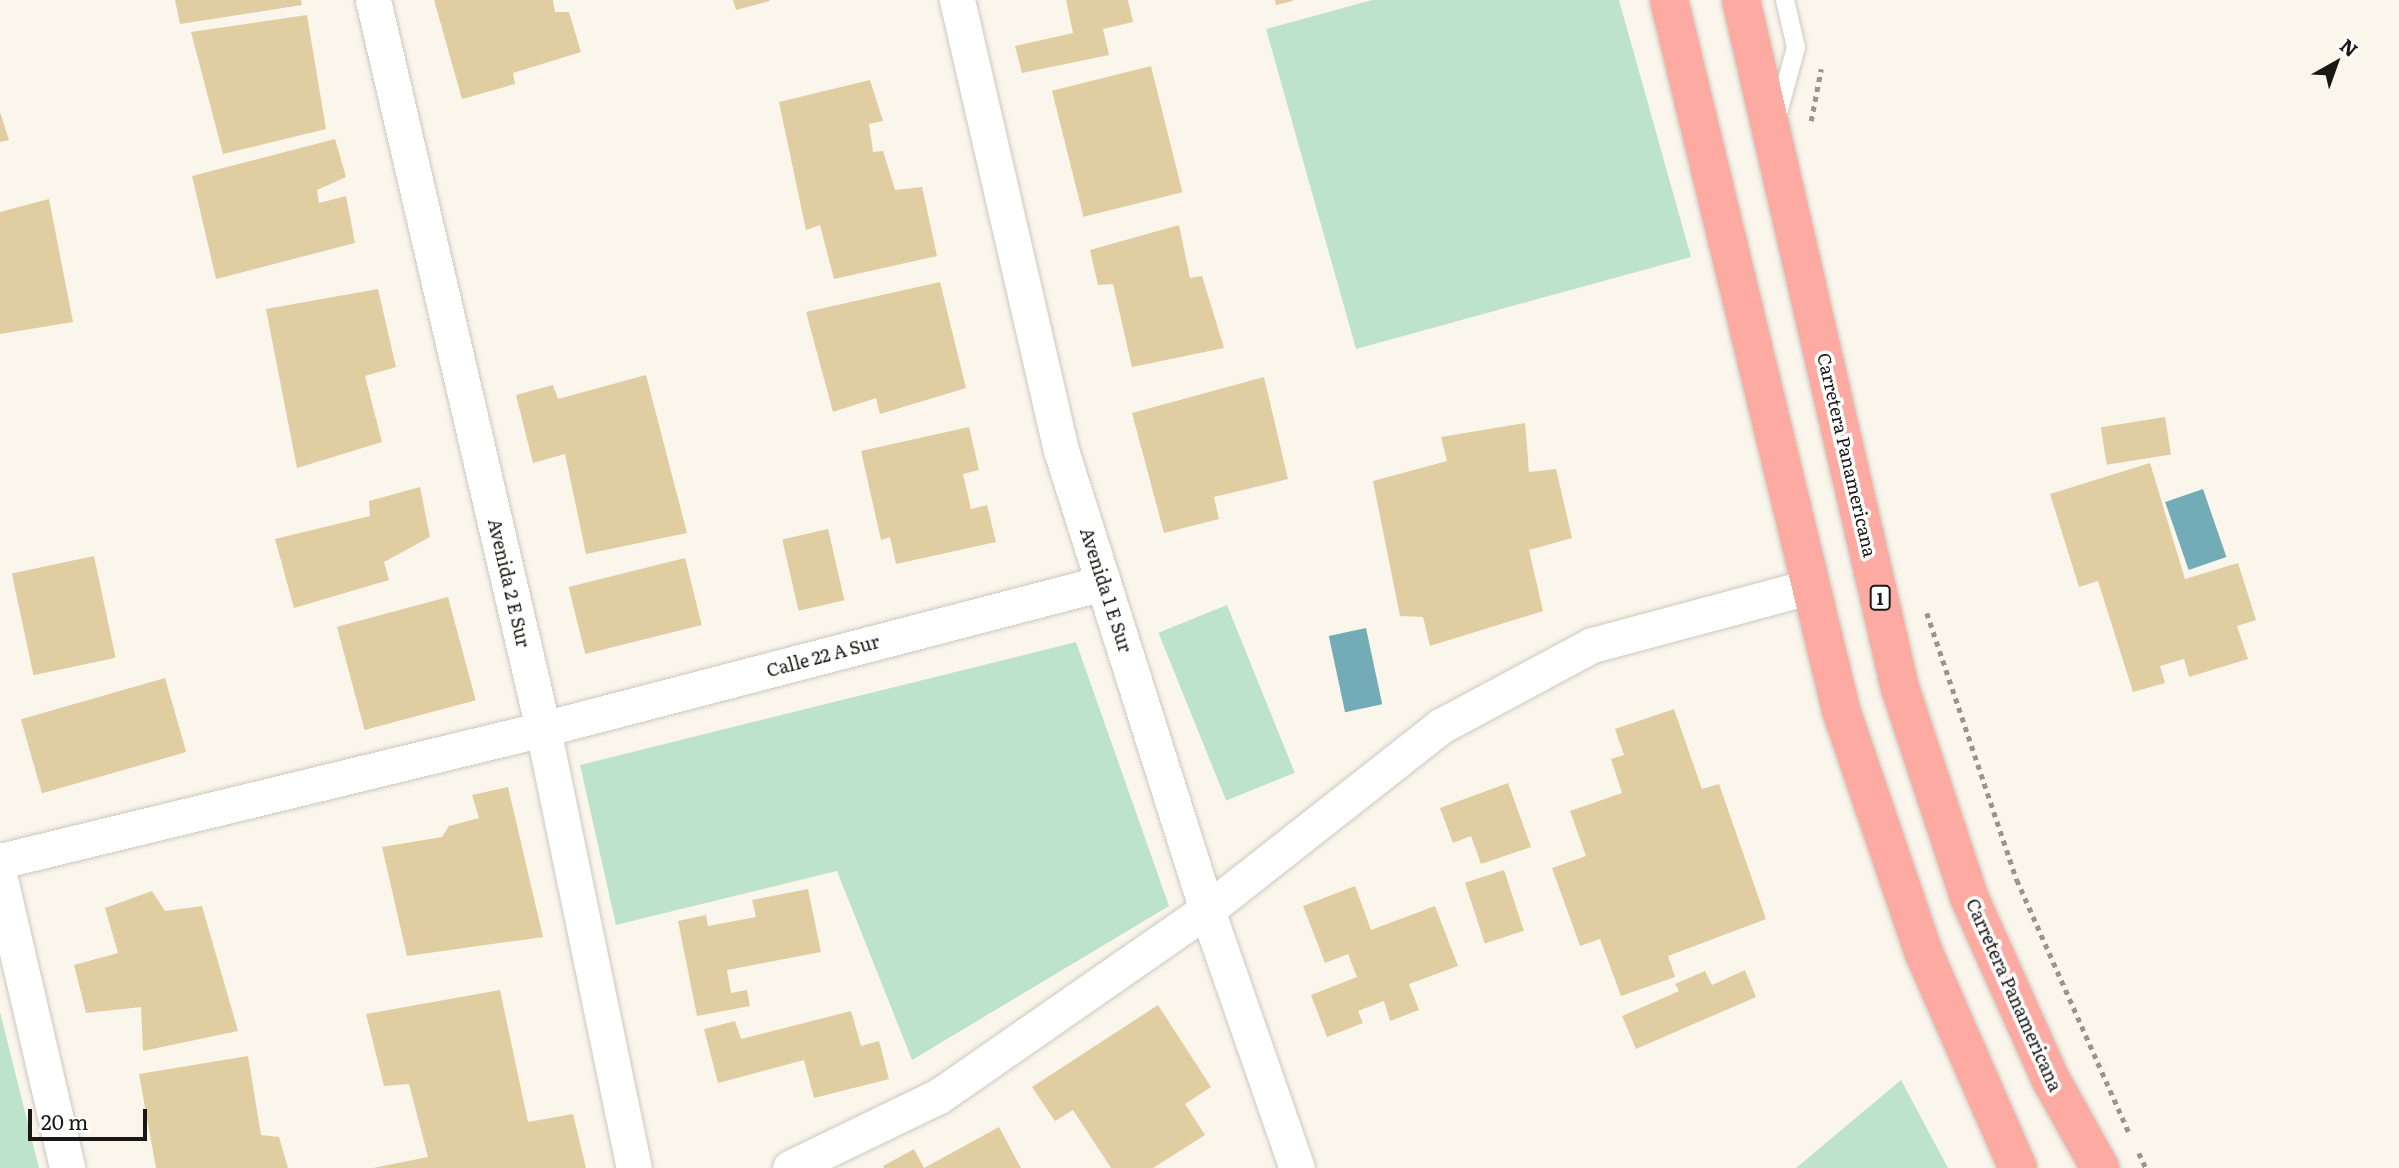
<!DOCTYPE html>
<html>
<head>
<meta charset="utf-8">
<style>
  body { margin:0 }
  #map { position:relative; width:2399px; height:1168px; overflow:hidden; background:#fbf6ec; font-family:Literata,serif }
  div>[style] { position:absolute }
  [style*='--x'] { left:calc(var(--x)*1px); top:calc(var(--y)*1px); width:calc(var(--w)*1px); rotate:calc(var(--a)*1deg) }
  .green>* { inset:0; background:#bee3cb; transform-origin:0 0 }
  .water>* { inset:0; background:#73acb6; transform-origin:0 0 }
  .building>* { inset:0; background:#e0cea2; transform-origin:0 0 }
  .path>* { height:4.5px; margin-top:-2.25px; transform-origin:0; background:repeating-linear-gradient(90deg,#99958e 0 5px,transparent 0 10px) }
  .roads { filter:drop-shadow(0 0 2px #cdc9bf) drop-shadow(0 0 2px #cdc9bf) }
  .service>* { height:18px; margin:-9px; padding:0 9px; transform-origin:9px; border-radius:9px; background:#fff }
  .minor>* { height:35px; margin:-17.5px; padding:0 17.5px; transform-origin:17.5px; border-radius:17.5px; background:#fff }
  .trunk>* { height:38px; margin:-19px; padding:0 19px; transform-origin:19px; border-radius:19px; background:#fcaaa2 }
  span { translate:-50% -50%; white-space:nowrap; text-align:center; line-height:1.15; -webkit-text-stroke:7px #fff; paint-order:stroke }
  .shield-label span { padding:2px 5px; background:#fff; border:2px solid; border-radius:5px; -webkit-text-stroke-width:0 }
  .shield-label { font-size:16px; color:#1a1815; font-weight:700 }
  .street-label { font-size:18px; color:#1a1815 }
  .north { position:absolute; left:2301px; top:28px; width:70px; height:70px; -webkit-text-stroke:5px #fff; paint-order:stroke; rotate:40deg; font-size:19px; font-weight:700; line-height:28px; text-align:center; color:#1a1815 }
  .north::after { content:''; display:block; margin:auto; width:24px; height:32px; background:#1a1815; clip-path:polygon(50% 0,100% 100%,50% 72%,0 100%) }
  .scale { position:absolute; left:28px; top:1109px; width:119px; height:32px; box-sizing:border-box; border:4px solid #1a1815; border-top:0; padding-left:9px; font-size:21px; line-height:24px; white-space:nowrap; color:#1a1815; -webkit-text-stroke:5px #fff; paint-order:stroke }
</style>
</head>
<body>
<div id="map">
  <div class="green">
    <div style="clip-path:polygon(1372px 0,1619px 0,1691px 257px,1356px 349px,1266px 29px)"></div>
    <div style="left:1227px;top:605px;width:181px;height:74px;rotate:68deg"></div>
    <div style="clip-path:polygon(1076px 642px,1169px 906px,912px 1060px,837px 871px,616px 925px,580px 765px)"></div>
    <div style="clip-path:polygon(0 1012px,39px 1168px,0 1168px)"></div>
    <div style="clip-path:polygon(1901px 1080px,1948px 1168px,1796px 1168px)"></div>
  </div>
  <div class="water">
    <div style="left:2203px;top:489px;width:72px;height:40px;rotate:71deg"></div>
    <div style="left:1366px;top:628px;width:78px;height:38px;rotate:78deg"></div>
  </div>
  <div class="building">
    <div style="clip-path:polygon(175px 0,301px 0,302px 5px,180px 24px)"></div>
    <div style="clip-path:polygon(434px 0,553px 0,555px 12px,569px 12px,581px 52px,513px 73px,515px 84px,462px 99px)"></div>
    <div style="clip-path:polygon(733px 0,769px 0,770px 1px,736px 10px)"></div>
    <div style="clip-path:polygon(1066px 0,1128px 0,1133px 22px,1103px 29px,1109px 55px,1022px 73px,1015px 46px,1073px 33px)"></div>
    <div style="clip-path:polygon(1275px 0,1293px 0,1293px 1px,1276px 5px)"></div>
    <div style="clip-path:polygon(307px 15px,326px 129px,223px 154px,191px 32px)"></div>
    <div style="left:1151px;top:66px;width:130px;height:102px;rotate:76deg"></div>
    <div style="clip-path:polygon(870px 80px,883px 121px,869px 124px,873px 152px,883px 151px,895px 190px,922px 187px,937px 256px,834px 279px,820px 225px,806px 230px,779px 102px)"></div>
    <div style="clip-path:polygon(0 112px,9px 140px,0 142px)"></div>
    <div style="clip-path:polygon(335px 139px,346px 177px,317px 190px,319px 203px,346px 196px,355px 243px,216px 279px,192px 176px)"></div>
    <div style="clip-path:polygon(49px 199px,73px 322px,0 334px,0 212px)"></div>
    <div style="clip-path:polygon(1179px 225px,1190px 278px,1202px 276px,1224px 348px,1132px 367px,1113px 284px,1098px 285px,1090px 250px)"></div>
    <div style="clip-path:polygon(940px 282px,966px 388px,880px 414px,876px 398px,833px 412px,806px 312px)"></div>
    <div style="clip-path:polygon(378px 289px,396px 367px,365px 376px,382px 442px,297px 468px,266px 309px)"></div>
    <div style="clip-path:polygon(646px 375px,687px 533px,586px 554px,565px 454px,533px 463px,516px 395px,553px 385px,558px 399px)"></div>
    <div style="clip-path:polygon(1264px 377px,1288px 479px,1214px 497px,1219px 519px,1164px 533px,1132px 413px)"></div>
    <div style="left:2165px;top:417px;width:38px;height:65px;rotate:81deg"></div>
    <div style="clip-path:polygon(1525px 423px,1529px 472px,1556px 469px,1572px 538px,1529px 550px,1543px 611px,1430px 646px,1423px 617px,1400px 616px,1373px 481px,1447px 461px,1441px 437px)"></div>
    <div style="clip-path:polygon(969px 427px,979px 470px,963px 474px,971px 509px,987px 505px,996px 542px,896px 564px,890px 537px,881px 540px,861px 451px)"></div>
    <div style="clip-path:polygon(2150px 463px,2185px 579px,2238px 563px,2256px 620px,2237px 626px,2248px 659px,2189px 677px,2184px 659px,2160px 666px,2165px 683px,2133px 692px,2098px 581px,2079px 587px,2050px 494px)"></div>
    <div style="clip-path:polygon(420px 487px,430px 537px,384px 562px,389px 580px,294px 608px,275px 539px,370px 516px,369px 501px)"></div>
    <div style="left:828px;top:529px;width:73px;height:47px;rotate:77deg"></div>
    <div style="left:94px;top:556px;width:104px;height:84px;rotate:78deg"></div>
    <div style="left:685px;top:558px;width:69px;height:120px;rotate:76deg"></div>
    <div style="left:448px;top:597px;width:107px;height:115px;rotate:75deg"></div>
    <div style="left:165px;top:678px;width:77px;height:150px;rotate:74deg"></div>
    <div style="clip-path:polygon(1674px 709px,1702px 789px,1719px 784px,1766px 919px,1668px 956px,1675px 977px,1621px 996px,1600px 939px,1580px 946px,1552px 868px,1586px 856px,1570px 811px,1622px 793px,1611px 759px,1624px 755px,1615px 729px)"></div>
    <div style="clip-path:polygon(1508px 783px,1531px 847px,1481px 864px,1471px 836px,1453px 843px,1440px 808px)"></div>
    <div style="clip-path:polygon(508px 787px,543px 937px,407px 956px,382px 847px,442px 837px,449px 826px,479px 818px,472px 795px)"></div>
    <div style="left:1504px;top:870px;width:64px;height:41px;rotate:72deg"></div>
    <div style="clip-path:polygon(1355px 886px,1371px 930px,1435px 906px,1458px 966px,1409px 984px,1419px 1010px,1390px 1021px,1384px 1001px,1358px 1011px,1363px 1023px,1327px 1037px,1311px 995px,1357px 977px,1348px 954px,1325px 963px,1303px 906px)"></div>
    <div style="clip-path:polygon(808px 889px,821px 952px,727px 970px,731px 993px,747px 990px,750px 1006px,697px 1016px,678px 921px,706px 915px,708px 926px,756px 917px,752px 900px)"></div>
    <div style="clip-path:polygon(152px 891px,165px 911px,202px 906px,238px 1031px,143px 1051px,141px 1007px,86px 1013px,74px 965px,118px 953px,105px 908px)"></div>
    <div style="clip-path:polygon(1745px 970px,1756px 997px,1636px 1049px,1622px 1016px,1679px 991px,1675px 984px,1705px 971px,1712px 985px)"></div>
    <div style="clip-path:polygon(500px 990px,528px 1122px,573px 1114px,586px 1168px,373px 1168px,428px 1157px,409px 1084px,384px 1086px,366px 1014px)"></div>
    <div style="clip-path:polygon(1158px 1005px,1211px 1087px,1185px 1104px,1205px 1135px,1153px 1168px,1111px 1168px,1073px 1110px,1055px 1121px,1032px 1087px)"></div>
    <div style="clip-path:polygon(851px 1011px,861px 1046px,879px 1041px,889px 1079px,814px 1098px,804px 1060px,718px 1083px,704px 1029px,735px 1021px,741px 1039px)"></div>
    <div style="clip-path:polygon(248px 1056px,261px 1135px,279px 1137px,288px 1168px,156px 1168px,139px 1074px)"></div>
    <div style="clip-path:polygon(999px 1127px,1021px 1168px,884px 1168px,883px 1166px,914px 1149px,924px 1168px)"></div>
  </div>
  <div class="path">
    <div style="--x:1811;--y:121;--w:53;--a:-79.1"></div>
    <div style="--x:1927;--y:613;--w:282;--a:71.4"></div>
    <div style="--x:2017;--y:880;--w:277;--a:66.1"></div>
    <div style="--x:2139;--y:1153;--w:17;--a:65"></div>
  </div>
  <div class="roads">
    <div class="service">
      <div style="--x:1777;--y:117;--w:73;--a:-74.8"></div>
      <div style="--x:1796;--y:47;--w:48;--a:-103.2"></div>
    </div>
    <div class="minor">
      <div style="--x:373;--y:0;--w:749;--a:76.87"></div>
      <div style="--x:543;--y:729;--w:448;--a:78.3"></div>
      <div style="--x:957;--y:0;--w:462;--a:77"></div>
      <div style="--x:1061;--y:450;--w:483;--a:72.4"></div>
      <div style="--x:1207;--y:910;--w:273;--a:70.8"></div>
      <div style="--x:0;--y:861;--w:559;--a:-13.66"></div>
      <div style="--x:543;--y:729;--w:579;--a:-14.61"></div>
      <div style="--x:0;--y:879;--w:297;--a:76.9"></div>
      <div style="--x:790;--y:1168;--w:165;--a:-25.8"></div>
      <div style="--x:939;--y:1096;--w:326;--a:-34.8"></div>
      <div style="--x:1207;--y:910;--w:298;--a:-38.2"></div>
      <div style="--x:1441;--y:726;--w:171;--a:-28.2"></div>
      <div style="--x:1592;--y:645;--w:225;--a:-15"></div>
    </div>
    <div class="trunk">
      <div style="--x:1669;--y:0;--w:731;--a:76.38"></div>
      <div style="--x:1841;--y:710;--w:255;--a:71.2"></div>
      <div style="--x:1923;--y:951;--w:237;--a:66.4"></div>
      <div style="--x:1741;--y:0;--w:706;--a:76.99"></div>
      <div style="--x:1900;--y:688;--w:220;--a:71.7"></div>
      <div style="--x:1969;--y:897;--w:201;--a:65.9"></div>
      <div style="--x:2051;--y:1080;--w:101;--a:60.9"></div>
    </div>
  </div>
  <div class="shield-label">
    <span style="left:1880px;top:598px">1</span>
  </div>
  <div class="street-label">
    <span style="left:1847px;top:455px;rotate:77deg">Carretera Panamericana</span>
    <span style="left:509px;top:583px;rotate:77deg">Avenida 2 E Sur</span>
    <span style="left:1106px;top:590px;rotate:72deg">Avenida 1 E Sur</span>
    <span style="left:823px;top:656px;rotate:-15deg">Calle 22 A Sur</span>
    <span style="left:2014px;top:995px;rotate:66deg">Carretera Panamericana</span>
  </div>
  <div class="north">N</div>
  <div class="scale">20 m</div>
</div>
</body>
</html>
